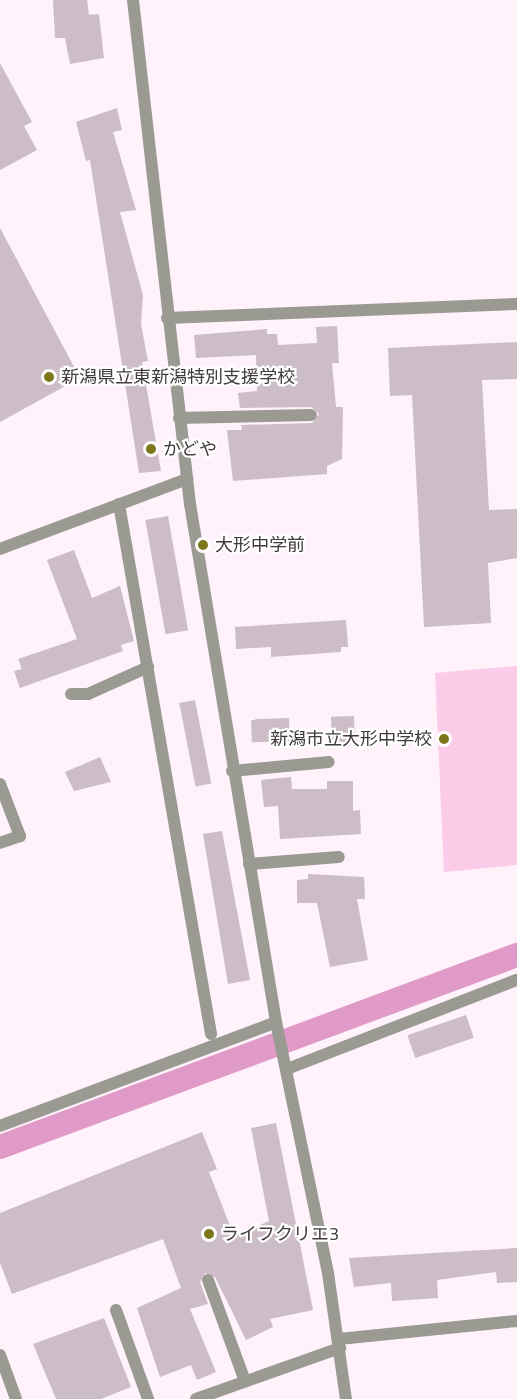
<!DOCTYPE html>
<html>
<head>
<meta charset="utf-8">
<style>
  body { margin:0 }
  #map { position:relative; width:517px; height:1399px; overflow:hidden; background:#fff2fa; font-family:"Titillium Web","Noto Sans JP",sans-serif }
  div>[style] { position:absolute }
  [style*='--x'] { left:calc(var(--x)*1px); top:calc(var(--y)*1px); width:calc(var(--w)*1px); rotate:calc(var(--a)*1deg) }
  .green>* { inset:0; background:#fbcbe8 }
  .canal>* { height:24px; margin:-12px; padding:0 12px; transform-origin:12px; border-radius:12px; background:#e09ac7 }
  .building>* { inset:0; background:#ccbdc6; transform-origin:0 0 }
  .street>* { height:12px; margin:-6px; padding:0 6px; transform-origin:6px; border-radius:6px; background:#9a9a93 }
  .dots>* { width:16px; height:16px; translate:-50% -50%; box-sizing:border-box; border:3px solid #fff; border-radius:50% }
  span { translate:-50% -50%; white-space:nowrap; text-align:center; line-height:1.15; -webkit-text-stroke:4.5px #fff; paint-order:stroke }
  .poi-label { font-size:18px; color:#413b3f }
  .left { translate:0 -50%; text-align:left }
  .right { translate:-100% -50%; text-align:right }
</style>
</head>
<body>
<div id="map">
  <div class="green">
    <div style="clip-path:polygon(517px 666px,517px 865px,444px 872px,435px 673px)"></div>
  </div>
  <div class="canal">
    <div style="--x:0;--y:1147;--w:552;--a:-20.37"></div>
  </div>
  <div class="building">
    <div style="clip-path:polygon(53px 0,87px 0,89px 15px,99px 14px,104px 58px,70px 64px,65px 38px,55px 38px)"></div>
    <div style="clip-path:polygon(0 63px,32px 122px,24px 126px,37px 150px,0 170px)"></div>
    <div style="clip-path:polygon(117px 108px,122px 130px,113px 132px,136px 210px,120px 212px,143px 295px,141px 324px,148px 361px,142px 362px,161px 471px,139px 473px,90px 160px,86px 161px,76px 122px)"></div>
    <div style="clip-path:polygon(0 228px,80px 378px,0 422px)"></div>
    <div style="clip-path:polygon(337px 326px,339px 363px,332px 363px,336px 407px,343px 407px,342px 459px,327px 466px,327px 474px,233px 481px,227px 430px,242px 430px,241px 425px,312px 423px,319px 414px,311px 407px,240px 408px,238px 393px,257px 391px,256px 355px,196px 358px,194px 335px,267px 329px,267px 334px,277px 334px,278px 345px,317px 343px,316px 327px)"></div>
    <div style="clip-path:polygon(517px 342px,517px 379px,482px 380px,489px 510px,517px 509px,517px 558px,488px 563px,491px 623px,424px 627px,412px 395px,390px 396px,388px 348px)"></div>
    <div style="left:168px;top:516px;width:116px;height:23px;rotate:80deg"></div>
    <div style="clip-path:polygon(74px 550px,92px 598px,120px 586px,134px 641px,121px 645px,123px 651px,20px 688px,14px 671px,22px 669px,18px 659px,77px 639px,47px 560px)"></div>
    <div style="clip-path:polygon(346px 620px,348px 647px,341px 647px,341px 652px,271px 657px,271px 647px,236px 649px,235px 627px)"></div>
    <div style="left:195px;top:700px;width:85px;height:16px;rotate:79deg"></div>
    <div style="left:354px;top:716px;width:26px;height:23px;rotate:88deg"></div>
    <div style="left:289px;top:718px;width:23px;height:38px;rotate:88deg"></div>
    <div style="clip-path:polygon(100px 757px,111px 782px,74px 791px,65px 772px)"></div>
    <div style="clip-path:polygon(291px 777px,292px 789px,327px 789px,327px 781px,353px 781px,353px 811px,360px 810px,361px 834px,280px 839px,278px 806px,264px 807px,261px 780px)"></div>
    <div style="clip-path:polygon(222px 831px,250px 980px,228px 984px,203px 834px)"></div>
    <div style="clip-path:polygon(308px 874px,364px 877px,365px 899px,357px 899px,368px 960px,330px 967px,317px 903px,297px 903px,297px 880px,308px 879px)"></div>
    <div style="left:466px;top:1015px;width:24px;height:62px;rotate:71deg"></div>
    <div style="clip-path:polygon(276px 1123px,313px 1310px,270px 1319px,273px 1327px,246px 1340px,215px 1277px,205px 1273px,200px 1282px,208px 1304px,190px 1309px,216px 1372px,197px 1380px,191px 1365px,160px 1377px,137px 1308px,181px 1288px,163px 1239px,12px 1294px,0 1263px,0 1213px,202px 1132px,217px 1169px,209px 1172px,234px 1236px,269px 1221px,251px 1128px)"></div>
    <div style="clip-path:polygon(517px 1248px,517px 1282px,497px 1283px,496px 1272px,437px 1280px,438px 1298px,392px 1301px,391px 1283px,354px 1287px,349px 1258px)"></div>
    <div style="clip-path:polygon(104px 1318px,131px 1387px,101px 1399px,56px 1399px,33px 1344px)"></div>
  </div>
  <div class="street">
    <div style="--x:133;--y:0;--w:507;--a:83.55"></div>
    <div style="--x:190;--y:504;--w:525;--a:80.57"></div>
    <div style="--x:276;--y:1022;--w:256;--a:78.3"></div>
    <div style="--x:328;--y:1273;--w:127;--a:81.9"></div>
    <div style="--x:167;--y:318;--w:350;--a:-2.3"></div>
    <div style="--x:179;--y:418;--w:132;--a:-1.3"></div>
    <div style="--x:119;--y:504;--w:538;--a:80.15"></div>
    <div style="--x:0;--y:549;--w:200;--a:-20.5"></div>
    <div style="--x:71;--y:694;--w:17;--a:0"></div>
    <div style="--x:88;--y:694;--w:66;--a:-24.2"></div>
    <div style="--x:232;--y:771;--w:97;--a:-5.3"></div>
    <div style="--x:0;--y:784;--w:56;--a:69"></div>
    <div style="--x:20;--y:836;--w:21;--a:161"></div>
    <div style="--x:249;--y:864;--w:90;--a:-4.4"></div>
    <div style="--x:287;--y:1069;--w:247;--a:-21.2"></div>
    <div style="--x:0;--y:1126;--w:295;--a:-20.6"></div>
    <div style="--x:208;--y:1280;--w:108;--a:69.9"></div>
    <div style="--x:116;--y:1310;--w:95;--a:70.2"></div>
    <div style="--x:339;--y:1339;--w:179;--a:-5.8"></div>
    <div style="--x:0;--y:1355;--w:47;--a:70"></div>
    <div style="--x:196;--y:1399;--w:153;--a:-19.5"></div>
  </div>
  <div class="dots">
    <div style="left:49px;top:377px;background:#7e771c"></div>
    <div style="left:151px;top:449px;background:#7e771c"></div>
    <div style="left:203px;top:545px;background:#7e771c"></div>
    <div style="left:444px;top:739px;background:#7e771c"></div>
    <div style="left:209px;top:1234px;background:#7e771c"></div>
  </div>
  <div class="poi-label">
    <span class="left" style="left:61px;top:377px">新潟県立東新潟特別支援学校</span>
    <span class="left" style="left:163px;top:449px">かどや</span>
    <span class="left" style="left:215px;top:545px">大形中学前</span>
    <span class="right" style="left:432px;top:739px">新潟市立大形中学校</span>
    <span class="left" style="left:221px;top:1234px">ライフクリエ3</span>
  </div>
</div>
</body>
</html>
